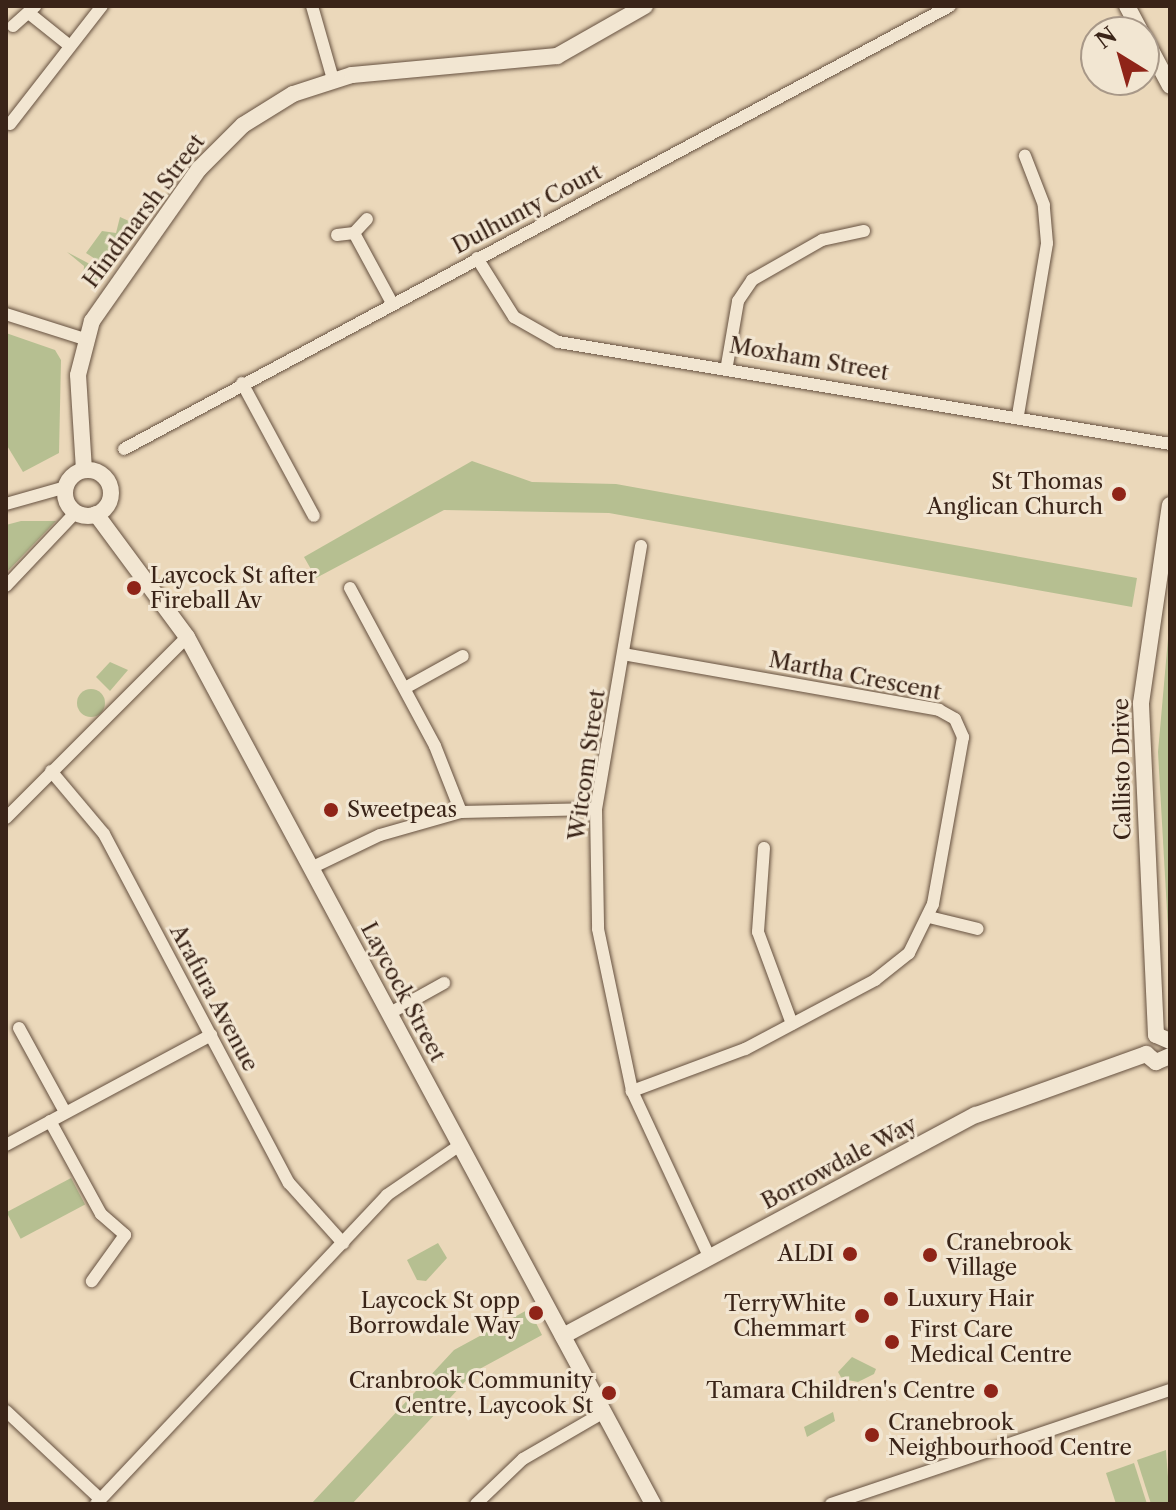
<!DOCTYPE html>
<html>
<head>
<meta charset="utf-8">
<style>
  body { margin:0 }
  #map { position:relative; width:1176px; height:1510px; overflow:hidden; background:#ebd8ba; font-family:"Libre Caslon Text",serif }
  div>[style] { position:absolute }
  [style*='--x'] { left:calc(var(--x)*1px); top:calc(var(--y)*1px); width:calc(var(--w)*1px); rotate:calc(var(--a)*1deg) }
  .green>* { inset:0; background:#b6bf91; transform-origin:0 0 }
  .round { border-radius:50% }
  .roads { filter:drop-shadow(0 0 2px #665140) drop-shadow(0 0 2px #665140) }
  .street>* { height:12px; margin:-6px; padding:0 6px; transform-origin:6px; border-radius:6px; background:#f2e6d2 }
  .secondary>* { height:16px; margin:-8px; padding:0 8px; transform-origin:8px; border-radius:8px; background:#f2e6d2 }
  .secondary>.ring { margin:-8px; padding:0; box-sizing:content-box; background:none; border:16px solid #f2e6d2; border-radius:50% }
  .dots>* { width:22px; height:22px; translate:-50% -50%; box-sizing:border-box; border:4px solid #f2e6d2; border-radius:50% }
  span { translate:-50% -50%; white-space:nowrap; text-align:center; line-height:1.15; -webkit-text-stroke:6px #f2e6d2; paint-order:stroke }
  .street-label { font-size:22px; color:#3a2418 }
  .poi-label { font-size:22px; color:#3a2418 }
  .right { translate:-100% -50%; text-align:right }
  .left { translate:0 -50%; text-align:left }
  .frame { position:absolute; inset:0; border:8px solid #3a2418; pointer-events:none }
  .north { position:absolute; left:1080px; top:16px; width:80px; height:80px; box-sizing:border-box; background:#f2e6d2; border:2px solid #a89888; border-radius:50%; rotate:323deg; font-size:22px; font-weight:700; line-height:32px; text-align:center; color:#3a2418 }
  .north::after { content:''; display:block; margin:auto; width:28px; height:36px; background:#8f2418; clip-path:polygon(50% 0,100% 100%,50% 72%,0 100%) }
</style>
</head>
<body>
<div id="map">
  <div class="green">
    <div style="clip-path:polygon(120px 217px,140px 226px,109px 268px,86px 253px,102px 231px,116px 233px)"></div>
    <div style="clip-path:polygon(67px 252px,105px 272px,95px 287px,83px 278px,84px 266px)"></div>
    <div style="clip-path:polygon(6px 333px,55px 350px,61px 360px,59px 453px,23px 472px,6px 444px)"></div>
    <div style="clip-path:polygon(472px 461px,532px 482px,616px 484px,1137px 578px,1132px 607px,609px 513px,444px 510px,316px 578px,304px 557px)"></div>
    <div style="clip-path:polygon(21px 521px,56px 521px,6px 573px,6px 525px)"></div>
    <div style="clip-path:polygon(1170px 616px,1170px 964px,1158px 752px)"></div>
    <div style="clip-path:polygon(110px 662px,128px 670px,110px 691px,96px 677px)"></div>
    <div class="round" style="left:77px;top:689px;width:28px;height:28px"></div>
    <div style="left:71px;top:1178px;width:30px;height:73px;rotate:62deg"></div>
    <div style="clip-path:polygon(438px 1243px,447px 1258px,426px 1281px,417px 1280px,407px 1260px)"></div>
    <div style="clip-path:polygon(529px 1309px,542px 1335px,474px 1372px,352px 1504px,311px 1504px,454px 1350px)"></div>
    <div style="clip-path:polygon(852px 1357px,876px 1369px,874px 1374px,858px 1382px,842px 1379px,838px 1372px)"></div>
    <div style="clip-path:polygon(833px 1412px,835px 1421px,807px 1437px,804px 1427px)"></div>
    <div style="clip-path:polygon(1166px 1450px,1170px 1504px,1151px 1504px,1137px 1460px)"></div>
    <div style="clip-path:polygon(1134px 1463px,1147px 1504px,1116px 1504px,1106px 1473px)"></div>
  </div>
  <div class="roads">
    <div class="street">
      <div style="--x:312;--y:6;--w:76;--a:74"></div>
      <div style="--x:30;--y:14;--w:51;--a:38.7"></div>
      <div style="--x:13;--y:26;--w:30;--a:-42"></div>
      <div style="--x:10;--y:124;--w:150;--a:-52.1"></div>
      <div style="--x:354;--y:233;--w:80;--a:61.5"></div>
      <div style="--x:337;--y:235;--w:17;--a:-7"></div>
      <div style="--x:354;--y:233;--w:19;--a:-47"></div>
      <div style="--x:477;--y:258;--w:70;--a:57.9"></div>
      <div style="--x:514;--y:317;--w:51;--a:29.6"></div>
      <div style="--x:558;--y:342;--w:620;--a:9.46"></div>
      <div style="--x:6;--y:314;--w:83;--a:17.6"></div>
      <div style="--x:727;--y:365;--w:65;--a:-80.2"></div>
      <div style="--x:738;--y:301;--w:25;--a:-56"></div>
      <div style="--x:752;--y:280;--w:81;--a:-29.7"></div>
      <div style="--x:822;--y:240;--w:43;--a:-12.1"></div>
      <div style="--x:242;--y:383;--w:151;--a:61.6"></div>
      <div style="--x:1018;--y:415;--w:174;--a:-80.4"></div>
      <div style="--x:1047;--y:243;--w:38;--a:-95"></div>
      <div style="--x:1044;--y:205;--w:53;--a:-111.2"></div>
      <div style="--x:124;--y:449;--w:937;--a:-28.21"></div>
      <div style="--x:6;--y:504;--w:62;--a:-15.8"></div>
      <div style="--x:641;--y:546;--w:267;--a:99.7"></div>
      <div style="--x:596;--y:809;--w:120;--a:89"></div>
      <div style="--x:598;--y:929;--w:166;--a:78.1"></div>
      <div style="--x:632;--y:1091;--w:184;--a:65"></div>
      <div style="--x:6;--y:586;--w:102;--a:-46.6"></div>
      <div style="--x:350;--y:588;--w:179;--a:61.7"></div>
      <div style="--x:435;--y:746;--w:71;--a:68.5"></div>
      <div style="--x:623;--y:654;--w:321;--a:10"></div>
      <div style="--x:939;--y:710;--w:18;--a:29"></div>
      <div style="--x:955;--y:719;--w:20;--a:66"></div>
      <div style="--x:963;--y:737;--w:170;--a:100.2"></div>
      <div style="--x:933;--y:904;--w:55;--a:116.1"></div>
      <div style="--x:909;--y:953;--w:43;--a:141.5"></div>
      <div style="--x:875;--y:980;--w:147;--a:152"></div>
      <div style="--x:745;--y:1049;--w:121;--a:159.6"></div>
      <div style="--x:405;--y:688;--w:66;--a:-28.9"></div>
      <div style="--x:51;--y:771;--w:82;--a:49.9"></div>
      <div style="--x:104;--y:834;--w:395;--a:62.1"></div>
      <div style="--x:289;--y:1183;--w:81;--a:48"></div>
      <div style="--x:6;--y:818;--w:256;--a:-45"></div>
      <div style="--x:764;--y:848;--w:84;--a:94.1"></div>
      <div style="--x:758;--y:932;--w:98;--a:69.7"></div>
      <div style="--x:311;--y:868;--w:76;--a:-25.6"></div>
      <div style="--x:380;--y:835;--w:84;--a:-15.9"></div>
      <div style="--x:461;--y:812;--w:135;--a:-1.3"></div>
      <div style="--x:929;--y:917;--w:50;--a:13.8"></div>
      <div style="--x:390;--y:1013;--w:62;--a:-29.1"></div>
      <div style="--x:19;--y:1028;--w:96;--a:61.3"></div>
      <div style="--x:50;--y:1121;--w:106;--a:61.3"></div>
      <div style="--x:101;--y:1214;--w:32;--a:41"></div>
      <div style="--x:125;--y:1235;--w:57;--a:125.7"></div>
      <div style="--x:6;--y:1145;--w:233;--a:-28.2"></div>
      <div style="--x:6;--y:1411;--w:129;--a:43.1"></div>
      <div style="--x:96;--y:1504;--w:424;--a:-46.7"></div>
      <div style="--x:387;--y:1195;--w:88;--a:-34.4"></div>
      <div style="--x:476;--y:1504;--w:65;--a:-43.8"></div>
      <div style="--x:523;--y:1459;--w:94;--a:-30.1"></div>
      <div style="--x:831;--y:1504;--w:358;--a:-18.6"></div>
    </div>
    <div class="secondary">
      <div style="--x:1127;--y:6;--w:30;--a:62"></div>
      <div style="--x:1144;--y:37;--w:55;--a:62"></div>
      <div style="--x:84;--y:470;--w:95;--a:-93.6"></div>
      <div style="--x:78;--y:375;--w:56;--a:-75.5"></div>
      <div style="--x:92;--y:321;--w:186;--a:-54.9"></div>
      <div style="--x:199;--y:169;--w:62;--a:-45"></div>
      <div style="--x:243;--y:125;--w:59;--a:-31.8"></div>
      <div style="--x:293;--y:94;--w:62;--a:-17.9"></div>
      <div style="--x:352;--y:75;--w:206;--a:-5.3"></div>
      <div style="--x:557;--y:56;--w:101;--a:-29.6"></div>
      <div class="ring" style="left:65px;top:470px;width:30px;height:30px"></div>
      <div style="--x:96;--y:514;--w:153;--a:53.5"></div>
      <div style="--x:187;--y:637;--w:984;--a:61.74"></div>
      <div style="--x:1156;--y:1035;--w:332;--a:-92.6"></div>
      <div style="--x:1141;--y:703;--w:200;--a:-81.7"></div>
      <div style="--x:1156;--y:1035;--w:15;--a:23"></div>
      <div style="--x:1146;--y:1054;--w:13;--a:39"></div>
      <div style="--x:1156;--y:1062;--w:15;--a:-23"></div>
      <div style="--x:563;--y:1336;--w:468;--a:-28.2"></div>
      <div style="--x:976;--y:1115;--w:181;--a:-19.7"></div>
    </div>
  </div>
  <div class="dots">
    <div style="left:1119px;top:494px;background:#8f2418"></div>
    <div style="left:134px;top:588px;background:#8f2418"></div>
    <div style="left:331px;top:810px;background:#8f2418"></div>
    <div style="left:850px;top:1254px;background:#8f2418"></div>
    <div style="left:930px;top:1255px;background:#8f2418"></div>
    <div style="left:891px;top:1299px;background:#8f2418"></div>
    <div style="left:536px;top:1313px;background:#8f2418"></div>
    <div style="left:862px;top:1316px;background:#8f2418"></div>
    <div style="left:892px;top:1342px;background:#8f2418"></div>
    <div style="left:991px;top:1391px;background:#8f2418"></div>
    <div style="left:609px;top:1393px;background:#8f2418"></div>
    <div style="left:872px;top:1435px;background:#8f2418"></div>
  </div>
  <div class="street-label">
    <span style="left:527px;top:209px;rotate:-28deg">Dulhunty Court</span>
    <span style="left:144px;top:211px;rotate:-53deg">Hindmarsh Street</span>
    <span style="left:809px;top:359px;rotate:10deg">Moxham Street</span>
    <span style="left:855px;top:676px;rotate:11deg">Martha Crescent</span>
    <span style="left:587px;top:765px;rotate:-82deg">Witcom Street</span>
    <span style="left:1122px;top:769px;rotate:-91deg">Callisto Drive</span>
    <span style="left:403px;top:992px;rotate:62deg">Laycock Street</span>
    <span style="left:214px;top:998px;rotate:62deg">Arafura Avenue</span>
    <span style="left:839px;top:1163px;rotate:-28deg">Borrowdale Way</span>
  </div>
  <div class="poi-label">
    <span class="right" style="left:1103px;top:494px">St Thomas<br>Anglican Church</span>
    <span class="left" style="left:150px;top:588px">Laycock St after<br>Fireball Av</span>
    <span class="left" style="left:347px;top:810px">Sweetpeas</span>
    <span class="left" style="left:946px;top:1255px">Cranebrook<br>Village</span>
    <span class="right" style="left:834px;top:1254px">ALDI</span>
    <span class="left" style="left:907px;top:1299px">Luxury Hair</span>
    <span class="right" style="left:520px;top:1313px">Laycock St opp<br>Borrowdale Way</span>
    <span class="right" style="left:846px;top:1316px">TerryWhite<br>Chemmart</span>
    <span class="left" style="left:910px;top:1342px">First Care<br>Medical Centre</span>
    <span class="right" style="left:593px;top:1393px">Cranbrook Community<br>Centre, Laycook St</span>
    <span class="right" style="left:975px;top:1391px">Tamara Children's Centre</span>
    <span class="left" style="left:888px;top:1435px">Cranebrook<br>Neighbourhood Centre</span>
  </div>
  <div class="frame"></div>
  <div class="north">N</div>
</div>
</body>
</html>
